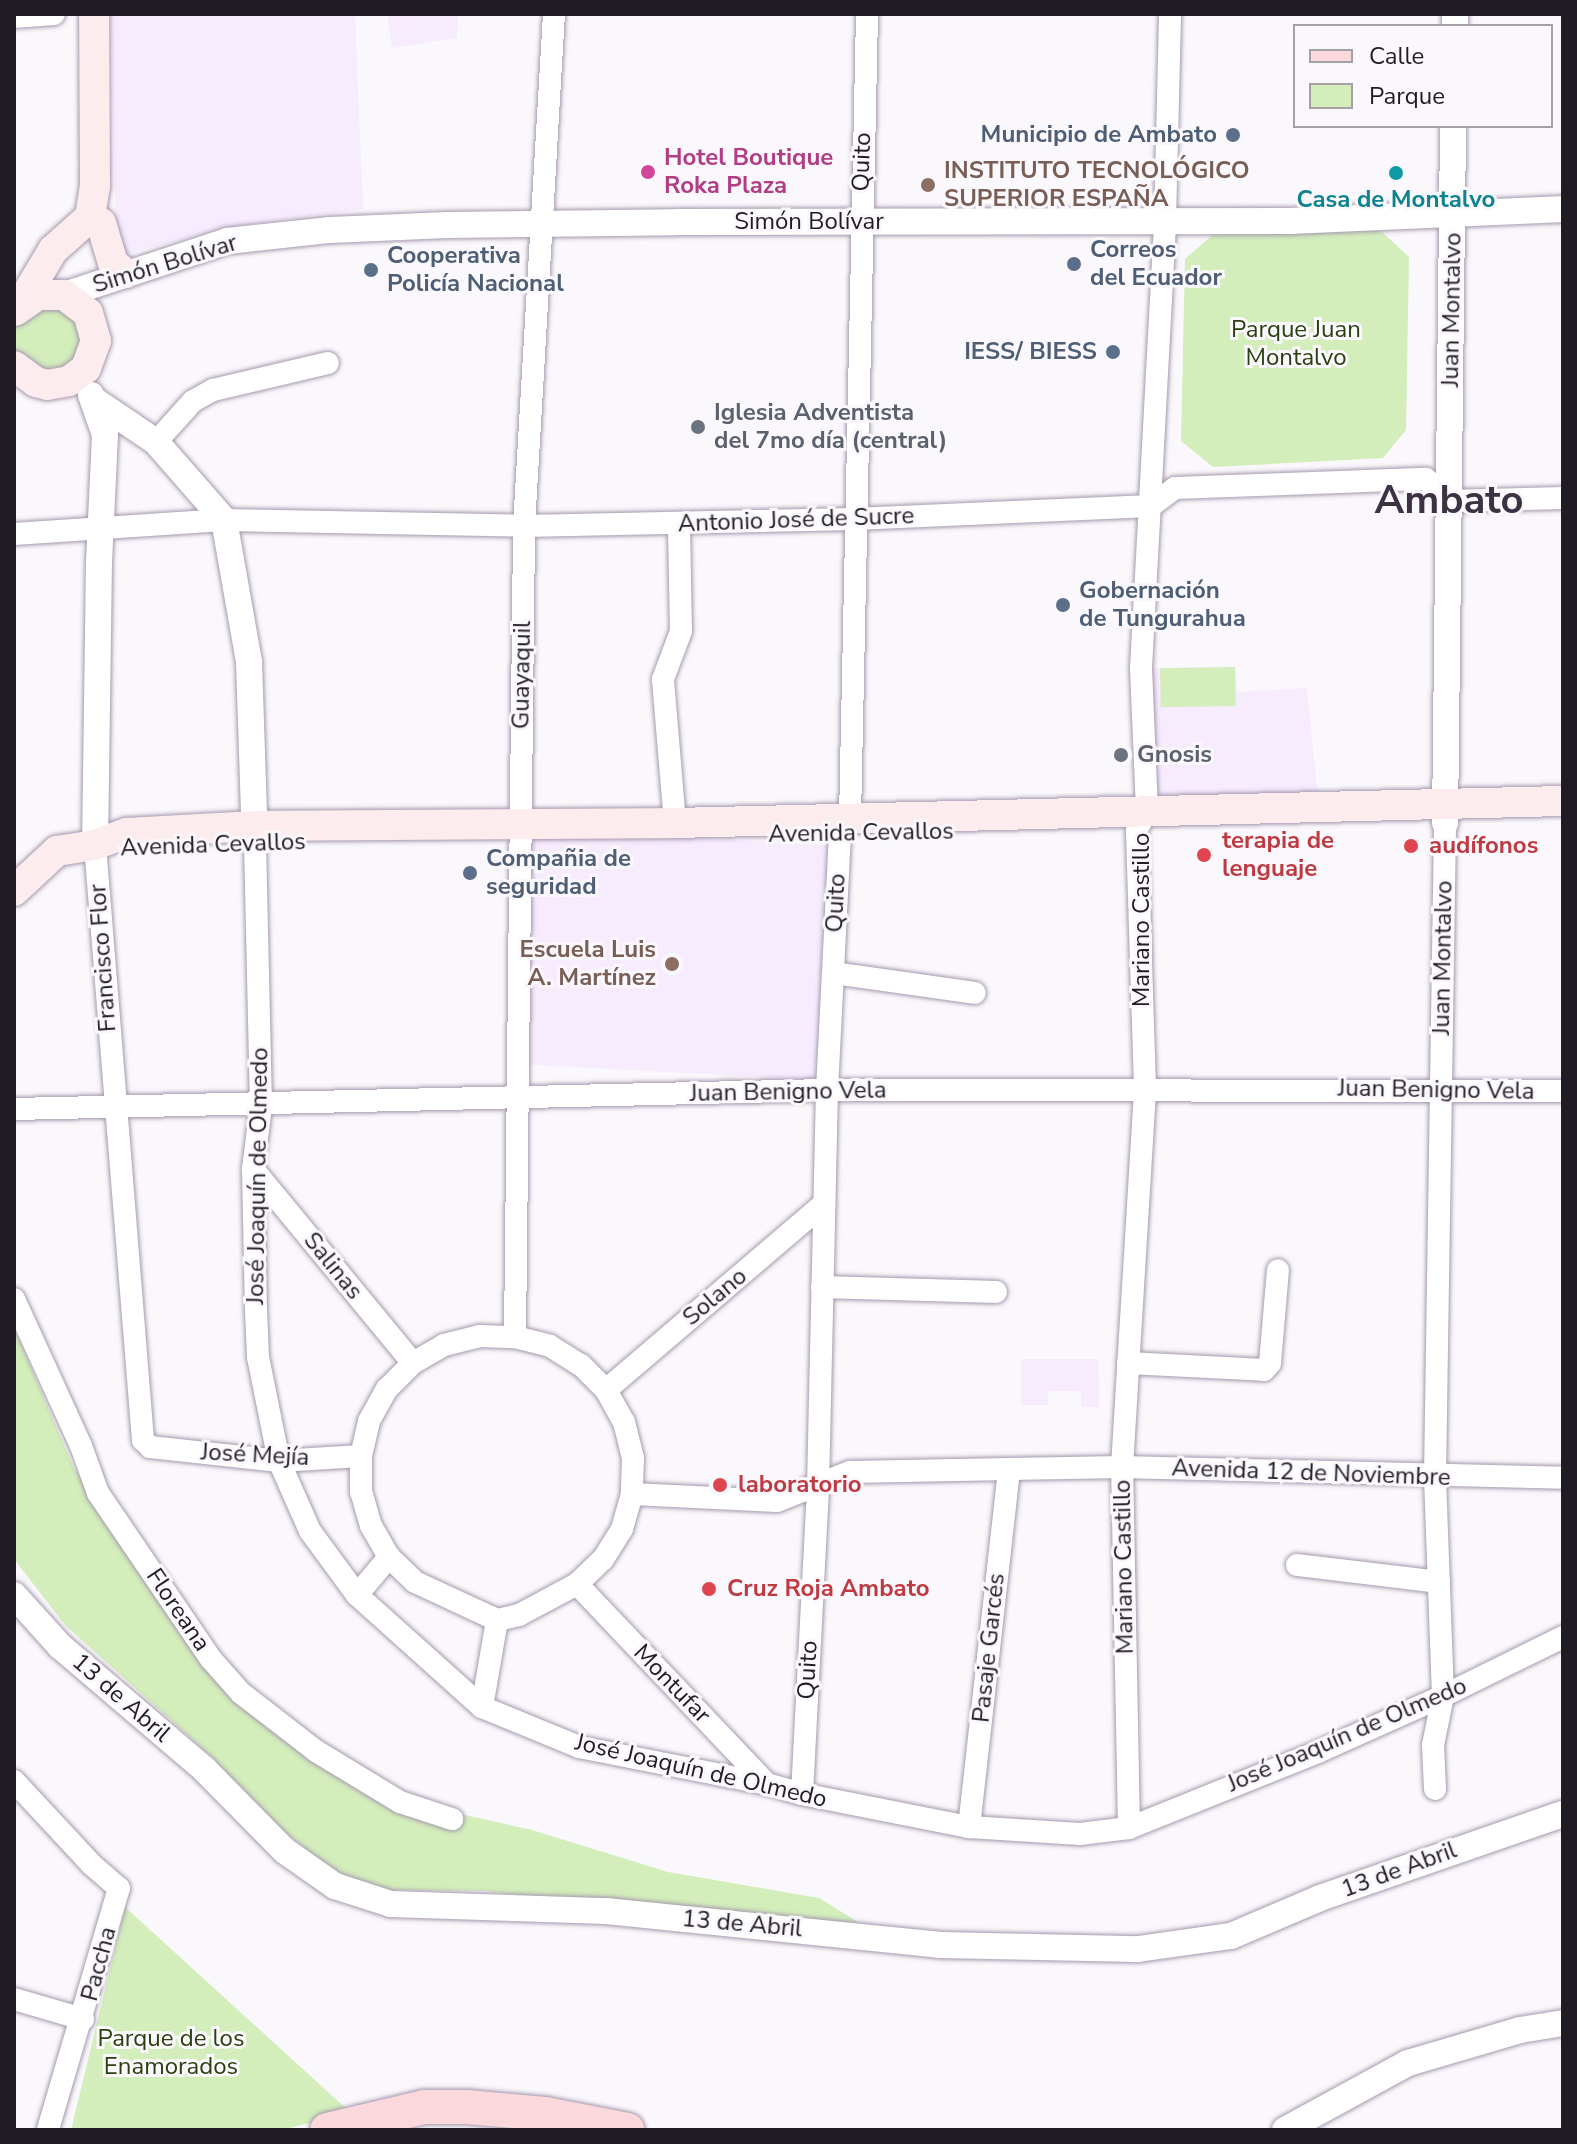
<!DOCTYPE html>
<html>
<head>
<meta charset="utf-8">
<style>
  body { margin:0 }
  #map { position:relative; width:1577px; height:2144px; overflow:hidden; background:#faf8fc; font-family:"Nunito Sans",sans-serif }
  div>[style] { position:absolute }
  [style*='--x'] { left:calc(var(--x)*1px); top:calc(var(--y)*1px); width:calc(var(--w)*1px); rotate:calc(var(--a)*1deg) }
  .built>* { inset:0; background:#f6ecfd; transform-origin:0 0 }
  .green>* { inset:0; background:#d3edbb; transform-origin:0 0 }
  .roads { filter:drop-shadow(0 0 2px #a699ae) drop-shadow(0 0 2px #a699ae) }
  .minor>* { height:22px; margin:-11px; padding:0 11px; transform-origin:11px; border-radius:11px; background:#fff }
  .tertiary>* { height:26px; margin:-13px; padding:0 13px; transform-origin:13px; border-radius:13px; background:#fff }
  .secondary>* { height:30px; margin:-15px; padding:0 15px; transform-origin:15px; border-radius:15px; background:#fdeced }
  .primary>* { height:34px; margin:-17px; padding:0 17px; transform-origin:17px; border-radius:17px; background:#fbd8dc }
  .dots>* { width:22px; height:22px; translate:-50% -50%; box-sizing:border-box; border:4px solid #faf8fc; border-radius:50% }
  span { translate:-50% -50%; white-space:nowrap; text-align:center; line-height:1.15; -webkit-text-stroke:6px #faf8fc; paint-order:stroke }
  .service-label { font-size:24px; color:#4e5e75; font-weight:700 }
  .right { translate:-100% -50%; text-align:right }
  .left { translate:0 -50%; text-align:left }
  .hotel-label { font-size:24px; color:#b23c85; font-weight:700 }
  .street-label { font-size:24px; color:#211c24 }
  .education-label { font-size:24px; color:#785e54; font-weight:700 }
  .culture-label { font-size:24px; color:#0d838f; font-weight:700 }
  .park-label { font-size:24px; color:#2a400f }
  .worship-label { font-size:24px; color:#5b616d; font-weight:700 }
  .health-label { font-size:24px; color:#be3a42; font-weight:700 }
  .town-label { font-size:40px; color:#3c3243; font-weight:700 }
  .frame { position:absolute; inset:0; border:16px solid #211c24; pointer-events:none }
  .legend { position:absolute; left:1293px; top:24px; width:260px; height:104px; box-sizing:border-box; background:#faf8fc; border:2px solid #a3a0a6; margin:0; padding:10px 14px; list-style:none; font-size:24px; color:#211c24 }
  .legend li { display:flex; align-items:center; gap:16px; height:40px }
  .legend b { width:40px; border:2px solid #a3a0a6 }
</style>
</head>
<body>
<div id="map">
  <div class="built">
    <div style="clip-path:polygon(111px 14px,355px 14px,363px 209px,242px 225px,116px 256px)"></div>
    <div style="clip-path:polygon(387px 14px,458px 14px,457px 38px,392px 48px)"></div>
    <div style="clip-path:polygon(1235px 667px,1237px 692px,1307px 688px,1319px 807px,1140px 799px,1141px 668px)"></div>
    <div style="left:828px;top:845px;width:235px;height:306px;rotate:93deg"></div>
    <div style="clip-path:polygon(1021px 1359px,1098px 1359px,1099px 1407px,1081px 1407px,1081px 1391px,1048px 1391px,1048px 1405px,1021px 1405px)"></div>
  </div>
  <div class="green">
    <div style="clip-path:polygon(1380px 230px,1409px 257px,1406px 430px,1383px 458px,1213px 467px,1181px 441px,1185px 259px,1216px 232px)"></div>
    <div style="clip-path:polygon(70px 304px,91px 348px,54px 379px,15px 352px,14px 330px,23px 313px)"></div>
    <div style="left:1235px;top:667px;width:39px;height:75px;rotate:89deg"></div>
    <div style="clip-path:polygon(14px 1328px,74px 1468px,129px 1551px,255px 1691px,363px 1772px,424px 1806px,532px 1830px,668px 1872px,819px 1898px,858px 1922px,799px 1927px,484px 1891px,386px 1890px,336px 1872px,278px 1827px,212px 1757px,65px 1625px,14px 1559px)"></div>
    <div style="clip-path:polygon(125px 1907px,351px 2113px,281px 2130px,71px 2130px)"></div>
  </div>
  <div class="roads">
    <div class="minor">
      <div style="--x:14;--y:17;--w:40;--a:-4.3"></div>
      <div style="--x:156;--y:442;--w:55;--a:-47.9"></div>
      <div style="--x:193;--y:401;--w:23;--a:-29"></div>
      <div style="--x:213;--y:390;--w:118;--a:-13.2"></div>
      <div style="--x:14;--y:534;--w:210;--a:-3.8"></div>
      <div style="--x:224;--y:520;--w:300;--a:1.1"></div>
      <div style="--x:524;--y:526;--w:330;--a:-1.2"></div>
      <div style="--x:854;--y:519;--w:297;--a:-2.5"></div>
      <div style="--x:1151;--y:506;--w:30;--a:-37"></div>
      <div style="--x:1175;--y:488;--w:251;--a:-2.1"></div>
      <div style="--x:1426;--y:479;--w:32;--a:44"></div>
      <div style="--x:1449;--y:501;--w:114;--a:-1.5"></div>
      <div style="--x:675;--y:823;--w:144;--a:-94.8"></div>
      <div style="--x:663;--y:679;--w:51;--a:-69.4"></div>
      <div style="--x:681;--y:631;--w:108;--a:-91.1"></div>
      <div style="--x:255;--y:842;--w:264;--a:88.7"></div>
      <div style="--x:261;--y:1106;--w:64;--a:97.2"></div>
      <div style="--x:253;--y:1169;--w:141;--a:88.8"></div>
      <div style="--x:256;--y:1310;--w:47;--a:87.6"></div>
      <div style="--x:258;--y:1357;--w:106;--a:78.6"></div>
      <div style="--x:279;--y:1461;--w:77;--a:66.1"></div>
      <div style="--x:310;--y:1531;--w:79;--a:53.7"></div>
      <div style="--x:357;--y:1595;--w:168;--a:41.9"></div>
      <div style="--x:482;--y:1707;--w:105;--a:22.4"></div>
      <div style="--x:579;--y:1747;--w:192;--a:11.1"></div>
      <div style="--x:767;--y:1784;--w:36;--a:16"></div>
      <div style="--x:802;--y:1794;--w:170;--a:11.2"></div>
      <div style="--x:969;--y:1827;--w:111;--a:3.6"></div>
      <div style="--x:1080;--y:1834;--w:49;--a:-7"></div>
      <div style="--x:1129;--y:1828;--w:204;--a:-21.9"></div>
      <div style="--x:1318;--y:1752;--w:137;--a:-24.1"></div>
      <div style="--x:1443;--y:1696;--w:134;--a:-26.2"></div>
      <div style="--x:95;--y:845;--w:597;--a:85.39"></div>
      <div style="--x:143;--y:1440;--w:10;--a:45"></div>
      <div style="--x:150;--y:1447;--w:130;--a:6.2"></div>
      <div style="--x:279;--y:1461;--w:82;--a:-3.5"></div>
      <div style="--x:833;--y:973;--w:143;--a:8"></div>
      <div style="--x:14;--y:1109;--w:813;--a:-1.34"></div>
      <div style="--x:827;--y:1090;--w:736;--a:0.08"></div>
      <div style="--x:253;--y:1169;--w:251;--a:50.5"></div>
      <div style="--x:822;--y:1287;--w:174;--a:1.6"></div>
      <div style="--x:14;--y:1299;--w:162;--a:65.5"></div>
      <div style="--x:81;--y:1446;--w:50;--a:70.1"></div>
      <div style="--x:98;--y:1493;--w:201;--a:55.8"></div>
      <div style="--x:211;--y:1659;--w:45;--a:48.6"></div>
      <div style="--x:241;--y:1693;--w:95;--a:37.7"></div>
      <div style="--x:316;--y:1751;--w:98;--a:31.3"></div>
      <div style="--x:400;--y:1802;--w:55;--a:18.1"></div>
      <div style="--x:479;--y:1336;--w:36;--a:2"></div>
      <div style="--x:515;--y:1337;--w:36;--a:14"></div>
      <div style="--x:550;--y:1346;--w:36;--a:32"></div>
      <div style="--x:581;--y:1365;--w:35;--a:45"></div>
      <div style="--x:606;--y:1390;--w:37;--a:61"></div>
      <div style="--x:624;--y:1422;--w:37;--a:76"></div>
      <div style="--x:633;--y:1458;--w:36;--a:92"></div>
      <div style="--x:632;--y:1494;--w:36;--a:106"></div>
      <div style="--x:622;--y:1529;--w:36;--a:122"></div>
      <div style="--x:603;--y:1559;--w:36;--a:136"></div>
      <div style="--x:577;--y:1584;--w:66;--a:151.9"></div>
      <div style="--x:519;--y:1615;--w:23;--a:167"></div>
      <div style="--x:497;--y:1620;--w:90;--a:-155.1"></div>
      <div style="--x:415;--y:1582;--w:36;--a:-136"></div>
      <div style="--x:389;--y:1557;--w:36;--a:-120"></div>
      <div style="--x:371;--y:1526;--w:35;--a:-106"></div>
      <div style="--x:361;--y:1492;--w:36;--a:-90"></div>
      <div style="--x:361;--y:1456;--w:36;--a:-77"></div>
      <div style="--x:369;--y:1421;--w:37;--a:-61"></div>
      <div style="--x:387;--y:1389;--w:37;--a:-45"></div>
      <div style="--x:413;--y:1363;--w:36;--a:-30"></div>
      <div style="--x:444;--y:1345;--w:36;--a:-14"></div>
      <div style="--x:515;--y:1337;--w:811;--a:-89.36"></div>
      <div style="--x:524;--y:526;--w:513;--a:-86.65"></div>
      <div style="--x:1128;--y:1363;--w:136;--a:2.9"></div>
      <div style="--x:1264;--y:1370;--w:9;--a:-49"></div>
      <div style="--x:1270;--y:1363;--w:93;--a:-85.1"></div>
      <div style="--x:606;--y:1390;--w:287;--a:-40.5"></div>
      <div style="--x:632;--y:1494;--w:145;--a:2.8"></div>
      <div style="--x:777;--y:1501;--w:79;--a:-21.7"></div>
      <div style="--x:850;--y:1472;--w:159;--a:-1.1"></div>
      <div style="--x:1009;--y:1469;--w:113;--a:-1"></div>
      <div style="--x:1122;--y:1467;--w:441;--a:1.4"></div>
      <div style="--x:1297;--y:1565;--w:143;--a:6.8"></div>
      <div style="--x:577;--y:1584;--w:276;--a:46.5"></div>
      <div style="--x:357;--y:1595;--w:50;--a:-49.9"></div>
      <div style="--x:482;--y:1707;--w:88;--a:-80.2"></div>
      <div style="--x:14;--y:1781;--w:113;--a:47.1"></div>
      <div style="--x:91;--y:1864;--w:37;--a:41"></div>
      <div style="--x:119;--y:1888;--w:252;--a:106.4"></div>
      <div style="--x:1435;--y:1789;--w:44;--a:-92.6"></div>
      <div style="--x:1433;--y:1745;--w:50;--a:-78.5"></div>
      <div style="--x:1443;--y:1696;--w:219;--a:-92.1"></div>
      <div style="--x:1435;--y:1477;--w:654;--a:-89.12"></div>
      <div style="--x:802;--y:1794;--w:308;--a:-87"></div>
      <div style="--x:818;--y:1486;--w:396;--a:-88.7"></div>
      <div style="--x:827;--y:1090;--w:256;--a:-87.1"></div>
      <div style="--x:840;--y:834;--w:18;--a:-56"></div>
      <div style="--x:850;--y:819;--w:805;--a:-88.79"></div>
      <div style="--x:969;--y:1827;--w:360;--a:-83.6"></div>
      <div style="--x:1129;--y:1828;--w:361;--a:-91.1"></div>
      <div style="--x:1122;--y:1467;--w:380;--a:-86.5"></div>
      <div style="--x:1145;--y:1088;--w:259;--a:-91.8"></div>
      <div style="--x:1137;--y:829;--w:21;--a:-61"></div>
      <div style="--x:1147;--y:811;--w:143;--a:-92.4"></div>
      <div style="--x:1141;--y:668;--w:448;--a:-86.9"></div>
      <div style="--x:1165;--y:221;--w:207;--a:-88.6"></div>
      <div style="--x:14;--y:1999;--w:72;--a:16.2"></div>
    </div>
    <div class="tertiary">
      <div style="--x:1455;--y:26;--w:12;--a:-90"></div>
      <div style="--x:64;--y:295;--w:172;--a:-18.3"></div>
      <div style="--x:227;--y:241;--w:104;--a:-6.1"></div>
      <div style="--x:330;--y:230;--w:117;--a:-2.4"></div>
      <div style="--x:447;--y:225;--w:230;--a:-0.7"></div>
      <div style="--x:677;--y:222;--w:614;--a:-0.09"></div>
      <div style="--x:1291;--y:221;--w:272;--a:-2.5"></div>
      <div style="--x:91;--y:395;--w:42;--a:70.7"></div>
      <div style="--x:105;--y:435;--w:126;--a:92.7"></div>
      <div style="--x:99;--y:561;--w:284;--a:90.8"></div>
      <div style="--x:94;--y:400;--w:75;--a:34.1"></div>
      <div style="--x:156;--y:442;--w:103;--a:48.9"></div>
      <div style="--x:224;--y:520;--w:144;--a:80"></div>
      <div style="--x:249;--y:662;--w:180;--a:88.1"></div>
      <div style="--x:1445;--y:823;--w:697;--a:-89.34"></div>
      <div style="--x:14;--y:1595;--w:69;--a:48"></div>
      <div style="--x:60;--y:1646;--w:189;--a:40.5"></div>
      <div style="--x:204;--y:1769;--w:115;--a:45.4"></div>
      <div style="--x:285;--y:1851;--w:61;--a:35"></div>
      <div style="--x:335;--y:1886;--w:59;--a:17.8"></div>
      <div style="--x:391;--y:1904;--w:215;--a:1.9"></div>
      <div style="--x:606;--y:1911;--w:337;--a:5.8"></div>
      <div style="--x:941;--y:1945;--w:197;--a:1.2"></div>
      <div style="--x:1138;--y:1949;--w:94;--a:-8"></div>
      <div style="--x:1231;--y:1936;--w:97;--a:-23.1"></div>
      <div style="--x:1320;--y:1898;--w:257;--a:-19.1"></div>
      <div style="--x:1285;--y:2130;--w:140;--a:-28.6"></div>
      <div style="--x:1408;--y:2063;--w:117;--a:-16.4"></div>
      <div style="--x:1520;--y:2030;--w:44;--a:-9.2"></div>
    </div>
    <div class="secondary">
      <div style="--x:101;--y:223;--w:42;--a:73.3"></div>
      <div style="--x:113;--y:263;--w:16;--a:40"></div>
      <div style="--x:20;--y:305;--w:64;--a:-59"></div>
      <div style="--x:53;--y:250;--w:50;--a:-41.7"></div>
      <div style="--x:90;--y:217;--w:31;--a:-81"></div>
      <div style="--x:95;--y:186;--w:172;--a:-90.3"></div>
      <div style="--x:14;--y:366;--w:27;--a:36"></div>
      <div style="--x:36;--y:382;--w:11;--a:15"></div>
      <div style="--x:47;--y:385;--w:22;--a:-10"></div>
      <div style="--x:69;--y:381;--w:21;--a:-37"></div>
      <div style="--x:86;--y:368;--w:29;--a:-70"></div>
      <div style="--x:96;--y:341;--w:29;--a:-106"></div>
      <div style="--x:88;--y:313;--w:30;--a:-143"></div>
      <div style="--x:64;--y:295;--w:26;--a:180"></div>
      <div style="--x:38;--y:295;--w:28;--a:145"></div>
      <div style="--x:14;--y:891;--w:59;--a:-42.9"></div>
      <div style="--x:57;--y:851;--w:38;--a:-9"></div>
      <div style="--x:95;--y:845;--w:34;--a:-21"></div>
      <div style="--x:127;--y:833;--w:128;--a:-3.1"></div>
      <div style="--x:255;--y:826;--w:420;--a:-0.4"></div>
      <div style="--x:675;--y:823;--w:888;--a:-1.42"></div>
    </div>
    <div class="primary">
      <div style="--x:327;--y:2130;--w:100;--a:-13.3"></div>
      <div style="--x:424;--y:2107;--w:43;--a:0"></div>
      <div style="--x:467;--y:2107;--w:78;--a:5.1"></div>
      <div style="--x:545;--y:2114;--w:84;--a:11"></div>
    </div>
  </div>
  <div class="dots">
    <div style="left:1233px;top:135px;background:#5c6f8a"></div>
    <div style="left:648px;top:172px;background:#d1479c"></div>
    <div style="left:1396px;top:173px;background:#0f9aa8"></div>
    <div style="left:928px;top:185px;background:#8d6e63"></div>
    <div style="left:1074px;top:264px;background:#5c6f8a"></div>
    <div style="left:371px;top:270px;background:#5c6f8a"></div>
    <div style="left:1113px;top:352px;background:#5c6f8a"></div>
    <div style="left:698px;top:427px;background:#6b7280"></div>
    <div style="left:1063px;top:605px;background:#5c6f8a"></div>
    <div style="left:1121px;top:755px;background:#6b7280"></div>
    <div style="left:1411px;top:846px;background:#e0444e"></div>
    <div style="left:1204px;top:855px;background:#e0444e"></div>
    <div style="left:470px;top:873px;background:#5c6f8a"></div>
    <div style="left:672px;top:964px;background:#8d6e63"></div>
    <div style="left:720px;top:1485px;background:#e0444e"></div>
    <div style="left:709px;top:1589px;background:#e0444e"></div>
  </div>
  <div class="service-label">
    <span class="right" style="left:1217px;top:135px">Municipio de Ambato</span>
    <span class="left" style="left:1090px;top:264px">Correos<br>del Ecuador</span>
    <span class="left" style="left:387px;top:270px">Cooperativa<br>Policía Nacional</span>
    <span class="right" style="left:1097px;top:352px">IESS/ BIESS</span>
    <span class="left" style="left:1079px;top:605px">Gobernación<br>de Tungurahua</span>
    <span class="left" style="left:486px;top:873px">Compañia de<br>seguridad</span>
  </div>
  <div class="hotel-label">
    <span class="left" style="left:664px;top:172px">Hotel Boutique<br>Roka Plaza</span>
  </div>
  <div class="street-label">
    <span style="left:862px;top:162px;rotate:-88deg">Quito</span>
    <span style="left:809px;top:222px">Simón Bolívar</span>
    <span style="left:165px;top:264px;rotate:-17deg">Simón Bolívar</span>
    <span style="left:1452px;top:310px;rotate:-89deg">Juan Montalvo</span>
    <span style="left:796px;top:520px;rotate:-2deg">Antonio José de Sucre</span>
    <span style="left:522px;top:675px;rotate:-89deg">Guayaquil</span>
    <span style="left:861px;top:833px;rotate:-1deg">Avenida Cevallos</span>
    <span style="left:213px;top:845px;rotate:-2deg">Avenida Cevallos</span>
    <span style="left:836px;top:903px;rotate:-87deg">Quito</span>
    <span style="left:1142px;top:920px;rotate:-90deg">Mariano Castillo</span>
    <span style="left:103px;top:958px;rotate:-94deg">Francisco Flor</span>
    <span style="left:1443px;top:958px;rotate:-89deg">Juan Montalvo</span>
    <span style="left:1436px;top:1090px;rotate:1deg">Juan Benigno Vela</span>
    <span style="left:788px;top:1092px;rotate:-1deg">Juan Benigno Vela</span>
    <span style="left:258px;top:1176px;rotate:-89deg">José Joaquín de Olmedo</span>
    <span style="left:333px;top:1266px;rotate:51deg">Salinas</span>
    <span style="left:715px;top:1297px;rotate:-40deg">Solano</span>
    <span style="left:255px;top:1455px;rotate:3deg">José Mejía</span>
    <span style="left:1311px;top:1473px;rotate:2deg">Avenida 12 de Noviembre</span>
    <span style="left:1124px;top:1567px;rotate:-91deg">Mariano Castillo</span>
    <span style="left:178px;top:1610px;rotate:56deg">Floreana</span>
    <span style="left:989px;top:1648px;rotate:-84deg">Pasaje Garcés</span>
    <span style="left:808px;top:1670px;rotate:-87deg">Quito</span>
    <span style="left:672px;top:1684px;rotate:46deg">Montufar</span>
    <span style="left:121px;top:1698px;rotate:41deg">13 de Abril</span>
    <span style="left:1347px;top:1735px;rotate:-23deg">José Joaquín de Olmedo</span>
    <span style="left:701px;top:1771px;rotate:13deg">José Joaquín de Olmedo</span>
    <span style="left:1399px;top:1870px;rotate:-20deg">13 de Abril</span>
    <span style="left:742px;top:1924px;rotate:5deg">13 de Abril</span>
    <span style="left:99px;top:1964px;rotate:-75deg">Paccha</span>
  </div>
  <div class="education-label">
    <span class="left" style="left:944px;top:185px">INSTITUTO TECNOLÓGICO<br>SUPERIOR ESPAÑA</span>
    <span class="right" style="left:656px;top:964px">Escuela Luis<br>A. Martínez</span>
  </div>
  <div class="culture-label">
    <span style="left:1396px;top:200px">Casa de Montalvo</span>
  </div>
  <div class="park-label">
    <span style="left:1296px;top:344px">Parque Juan<br>Montalvo</span>
    <span style="left:171px;top:2053px">Parque de los<br>Enamorados</span>
  </div>
  <div class="worship-label">
    <span class="left" style="left:714px;top:427px">Iglesia Adventista<br>del 7mo día (central)</span>
    <span class="left" style="left:1137px;top:755px">Gnosis</span>
  </div>
  <div class="health-label">
    <span class="left" style="left:1222px;top:855px">terapia de<br>lenguaje</span>
    <span class="left" style="left:1429px;top:846px">audífonos</span>
    <span class="left" style="left:738px;top:1485px">laboratorio</span>
    <span class="left" style="left:727px;top:1589px">Cruz Roja Ambato</span>
  </div>
  <div class="town-label">
    <span style="left:1449px;top:500px">Ambato</span>
  </div>
  <div class="frame"></div>
  <ul class="legend">
  <li><b style="height:10px;background:#fbd8dc"></b>Calle</li>
  <li><b style="height:22px;background:#d3edbb"></b>Parque</li>
  </ul>
</div>
</body>
</html>
